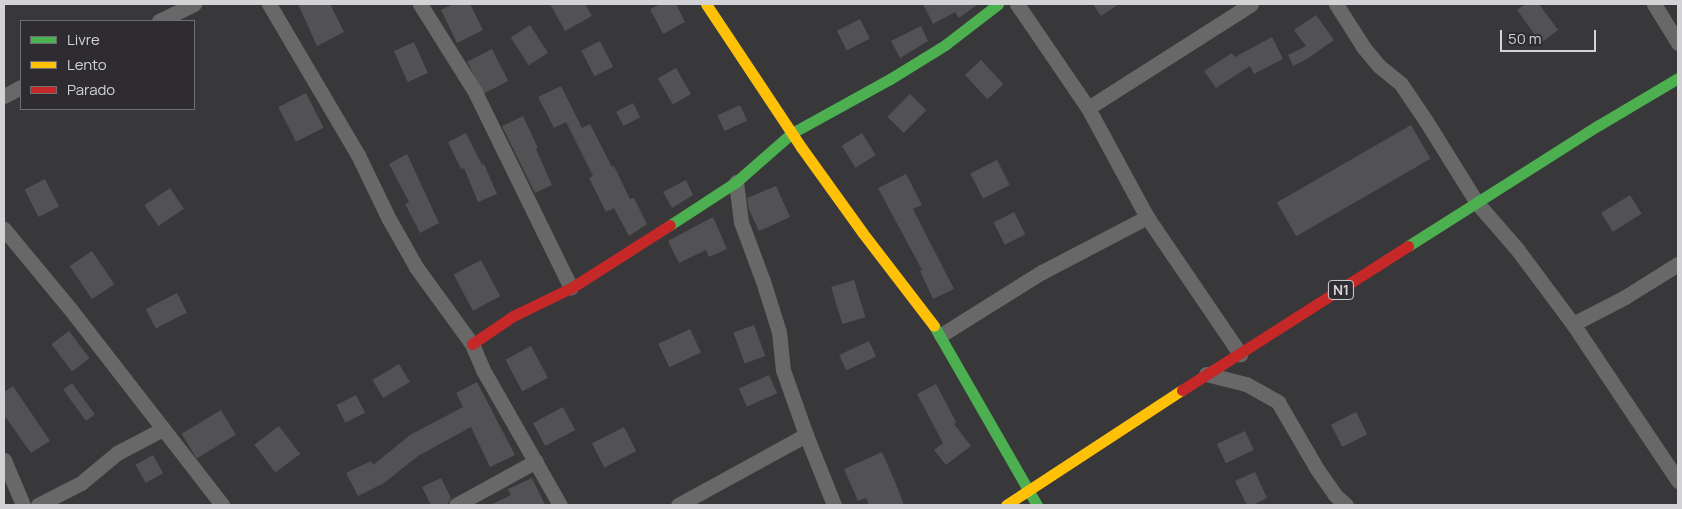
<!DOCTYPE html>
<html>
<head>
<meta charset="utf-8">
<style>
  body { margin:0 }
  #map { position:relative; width:1682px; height:509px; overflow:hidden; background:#38373a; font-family:Manrope,sans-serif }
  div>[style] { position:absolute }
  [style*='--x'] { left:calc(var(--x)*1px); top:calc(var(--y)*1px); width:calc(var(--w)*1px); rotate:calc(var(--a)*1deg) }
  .building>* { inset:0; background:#525153; transform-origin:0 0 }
  .street>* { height:15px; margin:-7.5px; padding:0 7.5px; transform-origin:7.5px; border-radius:7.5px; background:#696868 }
  .fast>* { height:11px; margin:-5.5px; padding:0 5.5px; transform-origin:5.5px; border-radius:5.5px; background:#4caf50 }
  .slow>* { height:11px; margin:-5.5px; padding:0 5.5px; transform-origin:5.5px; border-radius:5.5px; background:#ffc107 }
  .jam>* { height:11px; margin:-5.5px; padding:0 5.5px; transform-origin:5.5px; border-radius:5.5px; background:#c62828 }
  span { translate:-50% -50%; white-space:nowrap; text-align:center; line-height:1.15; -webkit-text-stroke:5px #2e2c30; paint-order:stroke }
  .shield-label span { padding:1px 4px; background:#2e2c30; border:1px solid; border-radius:4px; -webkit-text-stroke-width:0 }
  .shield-label { font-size:14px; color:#d3d2d5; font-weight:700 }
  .frame { position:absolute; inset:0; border:5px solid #d3d2d5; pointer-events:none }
  .legend { position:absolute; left:20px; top:20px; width:175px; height:90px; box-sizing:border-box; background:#2e2c30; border:1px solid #706e72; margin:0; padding:6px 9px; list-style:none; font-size:15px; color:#d3d2d5 }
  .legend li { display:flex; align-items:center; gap:10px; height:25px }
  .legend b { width:25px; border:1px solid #706e72 }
  .scale { position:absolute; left:1500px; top:30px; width:96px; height:22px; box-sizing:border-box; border:2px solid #d3d2d5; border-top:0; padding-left:6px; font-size:15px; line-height:18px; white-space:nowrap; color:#d3d2d5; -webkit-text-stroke:4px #2e2c30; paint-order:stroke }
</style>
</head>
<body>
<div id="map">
  <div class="building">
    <div style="clip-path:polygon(298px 4px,330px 4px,344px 32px,317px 46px)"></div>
    <div style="clip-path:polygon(454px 4px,470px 4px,483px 30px,457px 43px,441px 10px)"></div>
    <div style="clip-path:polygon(550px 4px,585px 4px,592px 16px,565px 31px)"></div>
    <div style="clip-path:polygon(661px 4px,676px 4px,685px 22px,663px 34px,650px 9px)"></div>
    <div style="clip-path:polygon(923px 4px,978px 4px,959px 18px,955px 12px,933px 24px)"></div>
    <div style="clip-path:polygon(1093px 4px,1119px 4px,1101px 16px)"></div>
    <div style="clip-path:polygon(1526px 4px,1539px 4px,1558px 30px,1541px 43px,1517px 10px)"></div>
    <div style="clip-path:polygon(1316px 15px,1334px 40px,1307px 59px,1293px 66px,1288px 55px,1306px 46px,1294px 30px)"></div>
    <div style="left:860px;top:19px;width:22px;height:26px;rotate:63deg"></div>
    <div style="left:530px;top:25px;width:33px;height:23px;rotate:57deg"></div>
    <div style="clip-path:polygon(921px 26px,928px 41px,900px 58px,891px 41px)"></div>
    <div style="clip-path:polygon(1272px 37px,1283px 59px,1254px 74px,1250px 66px,1216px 88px,1204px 71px,1232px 53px,1235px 57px)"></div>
    <div style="left:600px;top:41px;width:29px;height:21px;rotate:63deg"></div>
    <div style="left:414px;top:42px;width:34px;height:22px;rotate:66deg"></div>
    <div style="left:492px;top:49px;width:36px;height:28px;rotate:63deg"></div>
    <div style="left:981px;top:60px;width:33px;height:22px;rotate:47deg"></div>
    <div style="left:676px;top:68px;width:30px;height:21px;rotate:60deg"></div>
    <div style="clip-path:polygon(561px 86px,582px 128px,590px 124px,612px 167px,614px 166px,630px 199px,634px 198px,647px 224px,629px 236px,614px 208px,606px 212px,589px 178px,593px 176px,566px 122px,554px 128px,538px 97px)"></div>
    <div style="left:306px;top:93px;width:39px;height:31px;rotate:63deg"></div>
    <div style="left:910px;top:94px;width:23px;height:32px;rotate:45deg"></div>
    <div style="left:633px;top:103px;width:16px;height:19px;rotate:63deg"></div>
    <div style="left:740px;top:105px;width:17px;height:25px;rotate:65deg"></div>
    <div style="clip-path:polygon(523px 116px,538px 148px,536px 149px,552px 185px,535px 193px,502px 126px)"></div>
    <div style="left:1411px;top:125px;width:39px;height:155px;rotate:60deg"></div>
    <div style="clip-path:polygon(466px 133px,482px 165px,484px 164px,497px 194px,478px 202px,464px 168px,461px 169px,448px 142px)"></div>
    <div style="left:862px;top:133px;width:26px;height:24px;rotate:58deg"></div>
    <div style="clip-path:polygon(407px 154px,439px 223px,420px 233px,405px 204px,409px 202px,389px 164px)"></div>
    <div style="left:997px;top:160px;width:28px;height:30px;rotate:63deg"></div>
    <div style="clip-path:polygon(906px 174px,922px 205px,913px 209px,954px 289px,933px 299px,920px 271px,922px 270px,878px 188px)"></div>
    <div style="left:45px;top:179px;width:31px;height:23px;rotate:63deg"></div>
    <div style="clip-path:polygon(686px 180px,693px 195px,672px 208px,663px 192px)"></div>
    <div style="clip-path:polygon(776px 186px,790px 217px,759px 231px,749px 210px,747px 198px)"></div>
    <div style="left:170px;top:188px;width:25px;height:31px;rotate:56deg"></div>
    <div style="left:1630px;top:195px;width:22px;height:34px;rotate:58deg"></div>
    <div style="left:1014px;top:212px;width:25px;height:23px;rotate:63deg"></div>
    <div style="clip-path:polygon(713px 217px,727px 249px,709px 257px,706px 250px,679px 263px,668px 241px)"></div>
    <div style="left:92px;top:251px;width:40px;height:27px;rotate:56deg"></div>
    <div style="left:481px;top:260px;width:41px;height:31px;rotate:62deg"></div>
    <div style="left:854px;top:280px;width:39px;height:24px;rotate:73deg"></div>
    <div style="left:177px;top:293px;width:22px;height:35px;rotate:63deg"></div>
    <div style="left:754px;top:325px;width:33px;height:22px;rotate:70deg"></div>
    <div style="left:690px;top:329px;width:26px;height:35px;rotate:65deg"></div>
    <div style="left:69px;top:331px;width:34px;height:22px;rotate:53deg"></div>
    <div style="left:869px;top:341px;width:17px;height:33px;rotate:65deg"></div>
    <div style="left:531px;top:346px;width:36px;height:29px;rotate:62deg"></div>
    <div style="left:399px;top:364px;width:21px;height:31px;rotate:59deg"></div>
    <div style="left:769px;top:375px;width:20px;height:33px;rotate:66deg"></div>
    <div style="clip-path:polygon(477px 382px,515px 455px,490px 467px,471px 427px,418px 456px,384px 483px,358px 496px,346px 473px,371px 461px,373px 465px,410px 435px,463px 407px,456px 393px)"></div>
    <div style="left:72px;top:383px;width:39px;height:11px;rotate:54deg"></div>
    <div style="clip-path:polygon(936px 384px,956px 422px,954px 424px,971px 446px,946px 465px,934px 450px,943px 443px,917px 394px)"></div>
    <div style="clip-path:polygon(13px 386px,50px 441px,31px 453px,4px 415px,4px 392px)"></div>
    <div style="left:356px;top:395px;width:20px;height:22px;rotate:63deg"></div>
    <div style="left:563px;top:407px;width:26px;height:34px;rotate:62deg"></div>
    <div style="left:221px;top:410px;width:29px;height:46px;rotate:59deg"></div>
    <div style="left:1356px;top:412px;width:25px;height:28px;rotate:63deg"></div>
    <div style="left:279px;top:426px;width:35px;height:31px;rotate:53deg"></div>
    <div style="left:624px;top:427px;width:27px;height:36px;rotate:63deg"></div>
    <div style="left:1245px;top:431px;width:21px;height:31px;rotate:65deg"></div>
    <div style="clip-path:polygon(882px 452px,896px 484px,904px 505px,869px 505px,866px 498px,858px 501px,844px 469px)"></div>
    <div style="left:153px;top:455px;width:21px;height:20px;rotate:61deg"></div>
    <div style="clip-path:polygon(1255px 472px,1267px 498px,1253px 505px,1247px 505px,1235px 481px)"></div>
    <div style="clip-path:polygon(441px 478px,451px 498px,447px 505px,431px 505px,422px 487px)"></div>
    <div style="clip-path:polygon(532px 478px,545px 505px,490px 505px,511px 495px,508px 489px)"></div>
  </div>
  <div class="street">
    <div style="--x:269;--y:4;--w:175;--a:59.5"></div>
    <div style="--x:358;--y:155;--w:71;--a:64.2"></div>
    <div style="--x:389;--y:219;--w:55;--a:60.6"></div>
    <div style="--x:416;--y:267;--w:95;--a:54"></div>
    <div style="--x:472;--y:344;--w:28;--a:67"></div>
    <div style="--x:483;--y:370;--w:155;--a:60.3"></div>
    <div style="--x:420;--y:4;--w:102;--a:57.9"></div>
    <div style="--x:474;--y:90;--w:220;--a:63.9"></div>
    <div style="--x:1017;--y:4;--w:126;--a:55.7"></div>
    <div style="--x:1088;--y:108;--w:124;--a:61.6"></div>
    <div style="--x:1147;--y:217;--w:166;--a:55.8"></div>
    <div style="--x:1336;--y:4;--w:52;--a:57.5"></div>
    <div style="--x:1364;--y:48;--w:23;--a:50"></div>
    <div style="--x:1379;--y:66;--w:28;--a:39"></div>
    <div style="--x:1401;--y:84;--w:45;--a:56"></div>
    <div style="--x:1426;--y:121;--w:97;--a:58.1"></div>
    <div style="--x:1477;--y:203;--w:61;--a:49"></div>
    <div style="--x:1517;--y:249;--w:94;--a:53.3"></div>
    <div style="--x:1573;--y:324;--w:189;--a:56.2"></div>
    <div style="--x:1654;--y:4;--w:46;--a:58.4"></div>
    <div style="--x:159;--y:21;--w:39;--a:-26"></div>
    <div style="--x:4;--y:96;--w:19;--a:-28"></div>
    <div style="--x:1088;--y:108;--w:193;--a:-32.5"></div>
    <div style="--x:736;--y:182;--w:40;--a:82.9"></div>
    <div style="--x:741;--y:222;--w:63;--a:69.6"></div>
    <div style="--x:763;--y:281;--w:53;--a:72.6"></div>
    <div style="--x:779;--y:332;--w:38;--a:84"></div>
    <div style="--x:783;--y:370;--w:69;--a:70.5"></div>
    <div style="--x:806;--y:435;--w:75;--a:68.2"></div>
    <div style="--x:4;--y:229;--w:105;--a:50.4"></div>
    <div style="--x:71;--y:310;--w:247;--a:52.2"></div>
    <div style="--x:1573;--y:324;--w:59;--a:-27.4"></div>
    <div style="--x:1625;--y:297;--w:62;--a:-31.9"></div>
    <div style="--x:941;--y:335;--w:119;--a:-32"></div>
    <div style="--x:1042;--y:272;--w:119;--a:-27.6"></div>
    <div style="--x:1206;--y:374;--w:41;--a:14"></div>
    <div style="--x:1246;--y:384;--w:37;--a:29"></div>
    <div style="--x:1278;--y:402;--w:78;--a:59.8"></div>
    <div style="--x:1317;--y:469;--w:32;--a:55"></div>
    <div style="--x:1335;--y:495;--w:15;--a:42"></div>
    <div style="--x:4;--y:460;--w:49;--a:67.1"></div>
    <div style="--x:38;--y:505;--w:48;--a:-27.1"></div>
    <div style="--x:81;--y:483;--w:47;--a:-39.8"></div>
    <div style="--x:117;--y:453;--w:52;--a:-27.6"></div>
    <div style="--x:456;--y:505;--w:91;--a:-28.8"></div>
    <div style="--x:678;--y:505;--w:146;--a:-28.7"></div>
  </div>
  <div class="fast">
    <div style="--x:670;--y:225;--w:79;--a:-33.1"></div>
    <div style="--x:736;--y:182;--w:74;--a:-41.2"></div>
    <div style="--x:792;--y:133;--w:112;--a:-28.9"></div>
    <div style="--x:890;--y:79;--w:65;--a:-31.7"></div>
    <div style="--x:945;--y:45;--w:67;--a:-37.7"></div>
    <div style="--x:1408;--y:246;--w:226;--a:-32.4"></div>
    <div style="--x:1599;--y:125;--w:92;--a:-30.7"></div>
    <div style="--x:934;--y:326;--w:207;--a:60.1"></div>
  </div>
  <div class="slow">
    <div style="--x:706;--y:4;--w:172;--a:56.4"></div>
    <div style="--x:801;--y:147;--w:105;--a:54.3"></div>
    <div style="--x:862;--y:232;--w:118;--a:52.5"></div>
    <div style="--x:1006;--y:505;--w:210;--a:-33.2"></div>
  </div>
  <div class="jam">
    <div style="--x:472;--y:344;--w:50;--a:-34.3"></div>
    <div style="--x:513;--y:316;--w:64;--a:-25.8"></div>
    <div style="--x:571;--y:288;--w:117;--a:-32.5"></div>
    <div style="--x:1182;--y:390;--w:268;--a:-32.5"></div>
  </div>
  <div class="shield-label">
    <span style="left:1341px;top:290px">N1</span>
  </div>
  <div class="frame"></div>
  <ul class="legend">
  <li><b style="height:6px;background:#4caf50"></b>Livre</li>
  <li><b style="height:6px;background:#ffc107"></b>Lento</li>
  <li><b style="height:6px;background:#c62828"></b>Parado</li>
  </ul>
  <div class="scale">50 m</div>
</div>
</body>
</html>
